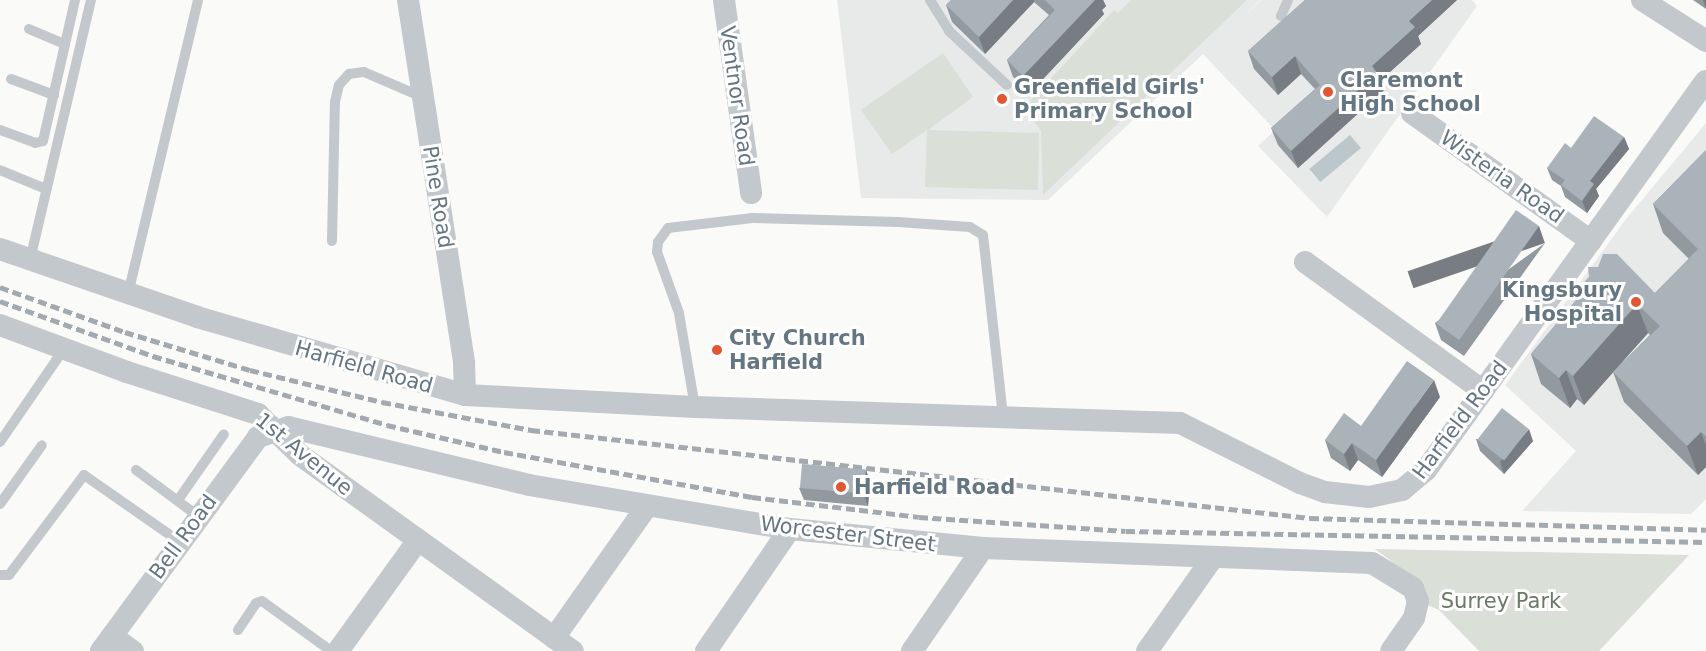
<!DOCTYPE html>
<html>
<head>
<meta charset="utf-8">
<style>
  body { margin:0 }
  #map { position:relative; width:1706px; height:651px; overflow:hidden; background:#fafaf8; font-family:"DejaVu Sans",sans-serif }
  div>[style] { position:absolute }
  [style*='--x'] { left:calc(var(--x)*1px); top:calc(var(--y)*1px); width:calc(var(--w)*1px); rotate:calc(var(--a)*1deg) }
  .built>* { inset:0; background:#e8e9e9 }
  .green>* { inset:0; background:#dadfd7 }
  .water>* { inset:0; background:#bbc7cb; transform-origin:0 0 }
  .service>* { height:10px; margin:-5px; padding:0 5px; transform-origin:5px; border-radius:5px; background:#c3c8cc }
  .minor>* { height:22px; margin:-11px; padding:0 11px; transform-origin:11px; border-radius:11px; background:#c3c8cc }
  .rail>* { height:4.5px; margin-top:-2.25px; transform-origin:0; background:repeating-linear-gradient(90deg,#a2aab0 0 9px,transparent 0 13.5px) }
  .wall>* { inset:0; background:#929a9f }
  .shaded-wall>* { inset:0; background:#777d82; transform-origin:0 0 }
  .building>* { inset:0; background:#aab3b9; transform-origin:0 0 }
  .dots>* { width:16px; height:16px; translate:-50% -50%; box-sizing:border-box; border:3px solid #fff; border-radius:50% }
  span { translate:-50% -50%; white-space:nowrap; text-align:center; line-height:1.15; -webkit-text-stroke:6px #fff; paint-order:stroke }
  .poi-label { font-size:21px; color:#657683; font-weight:700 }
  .left { translate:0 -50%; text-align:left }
  .right { translate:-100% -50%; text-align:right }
  .street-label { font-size:21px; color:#657683 }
  .park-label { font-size:21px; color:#687a64 }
</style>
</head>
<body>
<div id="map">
  <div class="built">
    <div style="clip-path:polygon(837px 0,1260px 0,1243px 17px,1261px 0,1472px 0,1477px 6px,1327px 217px,1258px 146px,1275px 130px,1203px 54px,1048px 200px,861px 198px)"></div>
    <div style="clip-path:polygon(1706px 123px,1706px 499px,1691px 514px,1522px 511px,1576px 451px,1505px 385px,1626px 219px)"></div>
  </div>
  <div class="green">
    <div style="clip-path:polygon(1131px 0,1247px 0,1043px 195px,1041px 131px,1024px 108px,1114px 10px,1118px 13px)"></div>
    <div style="clip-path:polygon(943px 53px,973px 97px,928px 130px,1039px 133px,1038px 190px,925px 187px,927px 130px,892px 154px,861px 110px)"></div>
    <div style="clip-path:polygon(1375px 549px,1689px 555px,1599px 651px,1479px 651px,1439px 610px,1427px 605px,1415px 579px)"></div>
  </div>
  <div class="water">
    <div style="left:1350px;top:135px;width:17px;height:53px;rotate:50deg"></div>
  </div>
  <div class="service">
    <div style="--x:930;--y:0;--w:36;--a:58"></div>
    <div style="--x:949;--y:31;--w:79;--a:43"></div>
    <div style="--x:1281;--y:16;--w:17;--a:-66"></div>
    <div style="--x:29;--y:29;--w:39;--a:23"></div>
    <div style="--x:11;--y:79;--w:46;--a:20.4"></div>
    <div style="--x:0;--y:130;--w:37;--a:20"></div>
    <div style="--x:35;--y:143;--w:8;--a:-14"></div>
    <div style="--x:43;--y:141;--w:145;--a:-77.2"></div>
    <div style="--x:0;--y:170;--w:50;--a:22.4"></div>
    <div style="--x:332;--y:241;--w:139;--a:-88.8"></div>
    <div style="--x:335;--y:102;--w:17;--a:-77"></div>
    <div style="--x:339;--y:85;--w:15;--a:-48"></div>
    <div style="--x:349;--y:74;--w:15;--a:-8"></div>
    <div style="--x:364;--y:72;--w:63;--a:23.3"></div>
    <div style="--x:30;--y:260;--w:267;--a:-76.8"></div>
    <div style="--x:128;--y:294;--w:302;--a:-76.6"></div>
    <div style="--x:695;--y:407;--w:95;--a:-99.7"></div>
    <div style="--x:679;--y:313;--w:65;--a:-109.8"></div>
    <div style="--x:657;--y:252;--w:10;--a:-84"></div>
    <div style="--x:658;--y:242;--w:17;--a:-54"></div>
    <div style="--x:668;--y:228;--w:85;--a:-6.8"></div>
    <div style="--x:752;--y:218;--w:146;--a:1.6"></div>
    <div style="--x:898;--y:222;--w:72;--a:4"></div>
    <div style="--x:970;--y:227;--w:15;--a:32"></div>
    <div style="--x:983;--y:235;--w:183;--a:83.7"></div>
    <div style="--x:0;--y:442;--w:113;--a:-55.5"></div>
    <div style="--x:136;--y:470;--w:77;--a:36.6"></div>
    <div style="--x:178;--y:500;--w:80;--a:-55.1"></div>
    <div style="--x:0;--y:504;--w:72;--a:-54.6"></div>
    <div style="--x:0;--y:575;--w:9;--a:0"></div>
    <div style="--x:9;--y:575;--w:125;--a:-53.1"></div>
    <div style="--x:84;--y:475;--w:117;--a:34.9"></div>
    <div style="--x:238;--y:630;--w:32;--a:-56"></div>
    <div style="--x:256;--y:603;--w:6;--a:-18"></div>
    <div style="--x:262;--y:601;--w:85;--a:35.9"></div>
  </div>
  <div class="minor">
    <div style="--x:408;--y:0;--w:367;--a:81.2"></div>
    <div style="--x:464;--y:363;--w:32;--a:88"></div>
    <div style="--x:724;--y:0;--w:195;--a:82"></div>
    <div style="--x:1642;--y:0;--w:76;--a:32.6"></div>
    <div style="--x:1412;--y:113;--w:220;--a:35.6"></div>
    <div style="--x:0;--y:249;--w:208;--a:19"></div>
    <div style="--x:197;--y:317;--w:279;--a:16.2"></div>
    <div style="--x:465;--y:395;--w:230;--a:3"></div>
    <div style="--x:695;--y:407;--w:485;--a:1.9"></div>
    <div style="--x:1180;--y:423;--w:134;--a:26.6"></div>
    <div style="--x:1300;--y:483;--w:27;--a:20"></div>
    <div style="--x:1325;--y:492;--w:44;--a:6.5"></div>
    <div style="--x:1369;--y:497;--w:34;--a:-12"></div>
    <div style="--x:1402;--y:490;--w:31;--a:-40"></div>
    <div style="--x:1426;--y:470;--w:479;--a:-54.3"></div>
    <div style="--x:1305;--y:262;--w:220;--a:35.9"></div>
    <div style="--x:0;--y:325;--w:135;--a:20.3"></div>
    <div style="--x:127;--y:372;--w:138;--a:17.8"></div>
    <div style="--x:258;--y:414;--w:59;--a:44.3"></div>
    <div style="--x:300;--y:455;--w:336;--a:35.7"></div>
    <div style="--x:112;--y:636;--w:26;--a:36"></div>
    <div style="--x:554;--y:638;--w:161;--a:-54.8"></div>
    <div style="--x:101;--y:651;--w:265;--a:-53.7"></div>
    <div style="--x:258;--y:437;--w:32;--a:-18"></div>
    <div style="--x:288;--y:427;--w:248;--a:13.5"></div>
    <div style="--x:529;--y:485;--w:265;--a:9.6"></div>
    <div style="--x:790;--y:529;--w:194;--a:5.6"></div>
    <div style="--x:983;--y:548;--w:389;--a:2.2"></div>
    <div style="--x:1372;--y:563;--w:48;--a:31.4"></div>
    <div style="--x:1413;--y:588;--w:14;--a:69"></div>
    <div style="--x:1418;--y:601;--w:17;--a:103"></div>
    <div style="--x:1414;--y:618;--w:40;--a:124.9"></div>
    <div style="--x:338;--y:651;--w:137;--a:-54.2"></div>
    <div style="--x:706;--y:651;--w:148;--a:-55.5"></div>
    <div style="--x:912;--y:651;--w:125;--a:-55.4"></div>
    <div style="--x:1147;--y:651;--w:113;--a:-54.8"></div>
  </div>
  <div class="rail">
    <div style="--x:0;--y:287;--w:133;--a:19.8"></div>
    <div style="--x:125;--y:332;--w:131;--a:16.9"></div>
    <div style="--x:250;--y:370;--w:136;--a:13.6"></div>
    <div style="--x:382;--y:402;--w:152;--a:10.6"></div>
    <div style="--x:531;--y:430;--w:784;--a:6.45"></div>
    <div style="--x:1310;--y:518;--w:396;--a:1.7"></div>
    <div style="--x:0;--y:301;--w:163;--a:19.8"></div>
    <div style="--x:153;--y:356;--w:244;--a:16.4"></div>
    <div style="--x:387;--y:425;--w:120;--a:13"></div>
    <div style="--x:504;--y:452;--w:252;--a:10.3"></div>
    <div style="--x:752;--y:497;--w:168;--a:6.8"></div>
    <div style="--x:919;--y:517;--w:207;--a:3.9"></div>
    <div style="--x:1126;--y:531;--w:580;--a:1.09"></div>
  </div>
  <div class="wall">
    <div style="clip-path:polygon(951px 0,1103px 0,1106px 6px,1102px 10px,1104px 14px,1030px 93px,1013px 77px,1007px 60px,1049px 15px,1034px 2px,985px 54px,952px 22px,946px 5px)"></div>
    <div style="clip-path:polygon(1305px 0,1457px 0,1418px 36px,1421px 44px,1380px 81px,1384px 90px,1298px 168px,1278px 145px,1271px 128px,1315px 89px,1301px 74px,1278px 95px,1254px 69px,1248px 51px)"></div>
    <div style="clip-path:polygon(1693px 0,1706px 0,1706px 9px)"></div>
    <div style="clip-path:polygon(1624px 137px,1629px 149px,1596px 189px,1599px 196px,1587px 213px,1565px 197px,1561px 186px,1552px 180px,1547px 168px,1571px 148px)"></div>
    <div style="clip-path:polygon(1706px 150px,1706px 467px,1698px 475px,1624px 402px,1613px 372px,1650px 335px,1648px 333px,1584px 405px,1577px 399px,1570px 408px,1541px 384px,1531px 354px,1578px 298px,1575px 291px,1655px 293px,1689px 259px,1663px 233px,1653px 204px)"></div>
    <div style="clip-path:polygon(1545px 243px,1464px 356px,1441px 340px,1435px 323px)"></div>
    <div style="clip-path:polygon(1440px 397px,1382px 477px,1358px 460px,1350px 471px,1331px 458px,1325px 440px,1361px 426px)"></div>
    <div style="clip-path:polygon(1476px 439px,1533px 441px,1504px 474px,1480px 451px)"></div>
    <div style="clip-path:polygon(866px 470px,870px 482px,868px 506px,804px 500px,799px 488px)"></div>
  </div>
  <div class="shaded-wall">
    <div style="clip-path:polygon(1013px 0,1034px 0,1034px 2px,985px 54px,979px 37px)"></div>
    <div style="clip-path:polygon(1095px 0,1103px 0,1106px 6px,1102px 10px,1104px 14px,1030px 93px,1023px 76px)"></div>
    <div style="clip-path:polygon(1432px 0,1457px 0,1418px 36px,1421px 44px,1380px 81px,1384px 90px,1298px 168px,1291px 151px,1372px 66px,1409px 21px)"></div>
    <div style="clip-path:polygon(1703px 0,1706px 0,1706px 9px)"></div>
    <div style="clip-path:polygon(1295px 56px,1301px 74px,1278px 95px,1272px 77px)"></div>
    <div style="clip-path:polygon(1624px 137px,1629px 149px,1596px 189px,1599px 196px,1587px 213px,1582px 201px,1590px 181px)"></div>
    <div style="left:1539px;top:226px;width:18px;height:139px;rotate:71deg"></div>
    <div style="clip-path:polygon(1637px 304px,1648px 333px,1584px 405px,1573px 376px)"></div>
    <div style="clip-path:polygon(1566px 370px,1577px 399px,1570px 408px,1559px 378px)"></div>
    <div style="clip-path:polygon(1434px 380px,1440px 397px,1382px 477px,1376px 460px)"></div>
    <div style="clip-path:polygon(1529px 429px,1533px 441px,1504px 474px,1500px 462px)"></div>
    <div style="clip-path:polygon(1701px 432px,1706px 445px,1706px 467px,1698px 475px,1687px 446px)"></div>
    <div style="clip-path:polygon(1352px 443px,1358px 460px,1350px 471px,1344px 454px)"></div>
    <div style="clip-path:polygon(866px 470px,870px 482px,868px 506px,864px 495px)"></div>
  </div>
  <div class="building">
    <div style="clip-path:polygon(951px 0,1013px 0,979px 37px,946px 5px)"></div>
    <div style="clip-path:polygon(1045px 0,1095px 0,1023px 76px,1007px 60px,1055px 10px)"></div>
    <div style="clip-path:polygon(1305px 0,1432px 0,1409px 21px,1415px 27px,1372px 66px,1377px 73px,1291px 151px,1271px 128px,1320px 85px,1295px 56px,1272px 77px,1248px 51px)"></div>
    <div style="clip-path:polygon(1594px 116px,1624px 137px,1590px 181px,1594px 184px,1582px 201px,1561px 185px,1565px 180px,1547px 168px,1565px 143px,1571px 148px)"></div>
    <div style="clip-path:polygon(1706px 150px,1706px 436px,1701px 432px,1687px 446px,1613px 372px,1660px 326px,1637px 304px,1573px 376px,1566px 370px,1559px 378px,1531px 354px,1580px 295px,1575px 291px,1589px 277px,1588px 267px,1598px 267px,1603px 254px,1617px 254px,1655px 293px,1698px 249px,1653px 204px)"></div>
    <div style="left:1516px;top:210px;width:28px;height:139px;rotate:35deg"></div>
    <div style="clip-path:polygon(1407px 361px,1434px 380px,1376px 460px,1352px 443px,1344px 454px,1325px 440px,1344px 413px,1361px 426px)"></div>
    <div style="left:1502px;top:408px;width:34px;height:40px;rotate:38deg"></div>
    <div style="left:802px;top:464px;width:64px;height:24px;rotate:5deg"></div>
  </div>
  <div class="dots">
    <div style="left:1328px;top:92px;background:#e4572e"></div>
    <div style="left:1002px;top:99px;background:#e4572e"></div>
    <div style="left:1636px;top:302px;background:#e4572e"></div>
    <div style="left:717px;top:350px;background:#e4572e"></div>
    <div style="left:841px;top:487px;background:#e4572e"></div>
  </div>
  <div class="poi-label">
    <span class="left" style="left:1340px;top:92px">Claremont<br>High School</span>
    <span class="left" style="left:1014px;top:99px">Greenfield Girls'<br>Primary School</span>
    <span class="right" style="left:1622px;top:302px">Kingsbury<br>Hospital</span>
    <span class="left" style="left:729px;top:350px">City Church<br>Harfield</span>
    <span class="left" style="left:854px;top:487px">Harfield Road</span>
  </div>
  <div class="street-label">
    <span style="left:737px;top:96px;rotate:82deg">Ventnor Road</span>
    <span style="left:1502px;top:177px;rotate:35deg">Wisteria Road</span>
    <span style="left:438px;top:197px;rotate:81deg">Pine Road</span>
    <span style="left:364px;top:367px;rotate:16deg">Harfield Road</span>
    <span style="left:1460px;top:420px;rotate:-53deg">Harfield Road</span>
    <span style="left:304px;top:454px;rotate:39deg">1st Avenue</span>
    <span style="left:848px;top:534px;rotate:7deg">Worcester Street</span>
    <span style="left:183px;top:537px;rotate:-54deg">Bell Road</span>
  </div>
  <div class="park-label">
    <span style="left:1501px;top:601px">Surrey Park</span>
  </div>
</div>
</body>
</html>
